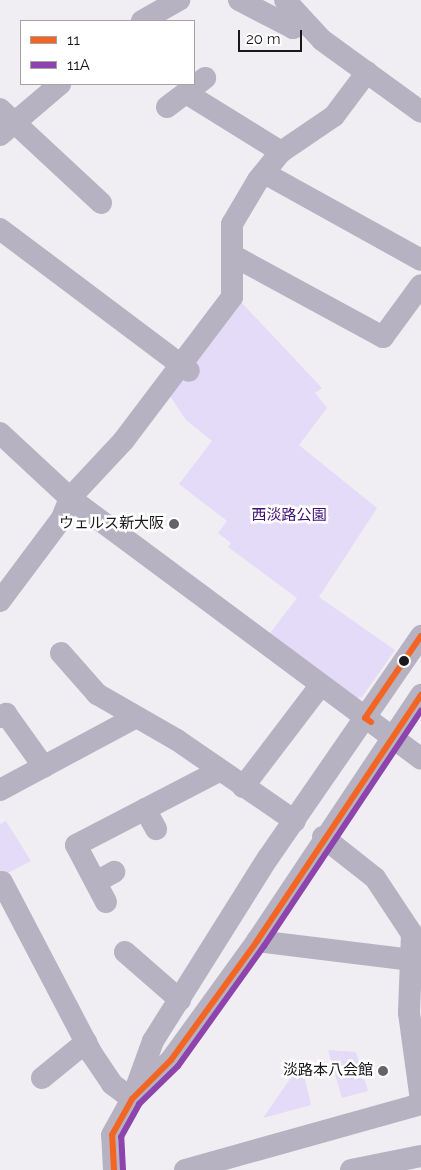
<!DOCTYPE html>
<html>
<head>
<meta charset="utf-8">
<style>
  body { margin:0 }
  #map { position:relative; width:421px; height:1170px; overflow:hidden; background:#f0eef3; font-family:Raleway,"Noto Sans JP",sans-serif }
  div>[style] { position:absolute }
  [style*='--x'] { left:calc(var(--x)*1px); top:calc(var(--y)*1px); width:calc(var(--w)*1px); rotate:calc(var(--a)*1deg) }
  .green>* { inset:0; background:#e3dbf8 }
  .minor>* { height:22px; margin:-11px; padding:0 11px; transform-origin:11px; border-radius:11px; background:#b6b2c1 }
  .bus-1>* { height:6px; margin:-3px; padding:0 3px; transform-origin:3px; border-radius:3px; background:#f26522 }
  .bus-2>* { height:6px; margin:-3px; padding:0 3px; transform-origin:3px; border-radius:3px; background:#8e44ad }
  .dots>* { width:14px; height:14px; translate:-50% -50%; box-sizing:border-box; border:2px solid #fff; border-radius:50% }
  span { translate:-50% -50%; white-space:nowrap; text-align:center; line-height:1.15; -webkit-text-stroke:5px #fff; paint-order:stroke }
  .park-label { font-size:15px; color:#410e78 }
  .poi-label { font-size:15px; color:#19181b }
  .right { translate:-100% -50%; text-align:right }
  .legend { position:absolute; left:20px; top:20px; width:175px; height:65px; box-sizing:border-box; background:#fff; border:1px solid #a3a3a4; margin:0; padding:6px 9px; list-style:none; font-size:15px; color:#19181b }
  .legend li { display:flex; align-items:center; gap:10px; height:25px }
  .legend b { width:25px; border:1px solid #a3a3a4 }
  .scale { position:absolute; left:238px; top:30px; width:64px; height:22px; box-sizing:border-box; border:2px solid #19181b; border-top:0; padding-left:6px; font-size:15px; line-height:18px; white-space:nowrap; color:#19181b; -webkit-text-stroke:4px #fff; paint-order:stroke }
</style>
</head>
<body>
<div id="map">
  <div class="green">
    <div style="clip-path:polygon(240px 301px,322px 388px,315px 393px,327px 408px,299px 445px,377px 508px,319px 597px,395px 650px,362px 697px,351px 699px,270px 633px,297px 598px,228px 547px,231px 543px,218px 533px,227px 521px,179px 484px,212px 441px,186px 420px,170px 396px)"></div>
    <div style="clip-path:polygon(6px 821px,31px 861px,0 877px,0 824px)"></div>
    <div style="clip-path:polygon(328px 1050px,356px 1052px,368px 1091px,342px 1098px)"></div>
    <div style="clip-path:polygon(301px 1063px,311px 1105px,263px 1118px)"></div>
  </div>
  <div class="minor">
    <div style="--x:239;--y:0;--w:61;--a:27.4"></div>
    <div style="--x:293;--y:28;--w:11;--a:-41"></div>
    <div style="--x:285;--y:0;--w:54;--a:47.2"></div>
    <div style="--x:322;--y:40;--w:122;--a:36"></div>
    <div style="--x:142;--y:21;--w:43;--a:-29.6"></div>
    <div style="--x:186;--y:93;--w:112;--a:31.8"></div>
    <div style="--x:167;--y:107;--w:48;--a:-37.3"></div>
    <div style="--x:0;--y:109;--w:138;--a:42.9"></div>
    <div style="--x:0;--y:135;--w:79;--a:-40.4"></div>
    <div style="--x:266;--y:174;--w:177;--a:29"></div>
    <div style="--x:0;--y:229;--w:236;--a:36.9"></div>
    <div style="--x:232;--y:255;--w:172;--a:28.5"></div>
    <div style="--x:383;--y:337;--w:64;--a:-53.8"></div>
    <div style="--x:0;--y:433;--w:96;--a:42.9"></div>
    <div style="--x:70;--y:498;--w:437;--a:36.6"></div>
    <div style="--x:0;--y:601;--w:104;--a:-53.2"></div>
    <div style="--x:62;--y:518;--w:22;--a:-68"></div>
    <div style="--x:70;--y:498;--w:79;--a:-47"></div>
    <div style="--x:124;--y:440;--w:179;--a:-52.9"></div>
    <div style="--x:232;--y:297;--w:73;--a:-90"></div>
    <div style="--x:232;--y:224;--w:51;--a:-59.4"></div>
    <div style="--x:258;--y:180;--w:36;--a:-51"></div>
    <div style="--x:281;--y:152;--w:64;--a:-34.2"></div>
    <div style="--x:334;--y:116;--w:55;--a:-53.1"></div>
    <div style="--x:61;--y:653;--w:55;--a:48.7"></div>
    <div style="--x:97;--y:694;--w:92;--a:29.9"></div>
    <div style="--x:177;--y:740;--w:143;--a:34.5"></div>
    <div style="--x:0;--y:717;--w:7;--a:-27"></div>
    <div style="--x:6;--y:714;--w:65;--a:54.4"></div>
    <div style="--x:243;--y:787;--w:127;--a:-52.7"></div>
    <div style="--x:0;--y:790;--w:154;--a:-28.2"></div>
    <div style="--x:145;--y:809;--w:23;--a:61"></div>
    <div style="--x:323;--y:837;--w:66;--a:38.3"></div>
    <div style="--x:375;--y:878;--w:67;--a:56.5"></div>
    <div style="--x:412;--y:934;--w:79;--a:92.2"></div>
    <div style="--x:409;--y:1013;--w:89;--a:82.2"></div>
    <div style="--x:2;--y:882;--w:194;--a:62.4"></div>
    <div style="--x:92;--y:1054;--w:36;--a:56"></div>
    <div style="--x:112;--y:1084;--w:25;--a:37"></div>
    <div style="--x:96;--y:882;--w:21;--a:-29"></div>
    <div style="--x:106;--y:902;--w:64;--a:-117.8"></div>
    <div style="--x:76;--y:845;--w:161;--a:-27.4"></div>
    <div style="--x:257;--y:941;--w:156;--a:7"></div>
    <div style="--x:125;--y:952;--w:73;--a:41.1"></div>
    <div style="--x:42;--y:1078;--w:57;--a:-39.3"></div>
    <div style="--x:138;--y:1093;--w:47;--a:-45"></div>
    <div style="--x:171;--y:1060;--w:147;--a:-54.1"></div>
    <div style="--x:257;--y:941;--w:296;--a:-56.3"></div>
    <div style="--x:114;--y:1170;--w:35;--a:-93"></div>
    <div style="--x:112;--y:1135;--w:41;--a:-60.9"></div>
    <div style="--x:132;--y:1099;--w:62;--a:-70.1"></div>
    <div style="--x:153;--y:1041;--w:216;--a:-57.9"></div>
    <div style="--x:268;--y:858;--w:270;--a:-55.4"></div>
    <div style="--x:185;--y:1170;--w:245;--a:-15.6"></div>
    <div style="--x:351;--y:1170;--w:71;--a:-11.3"></div>
  </div>
  <div class="bus-1">
    <div style="--x:371;--y:722;--w:7;--a:-146"></div>
    <div style="--x:365;--y:718;--w:99;--a:-55.7"></div>
    <div style="--x:114;--y:1170;--w:35;--a:-93"></div>
    <div style="--x:112;--y:1135;--w:41;--a:-60.9"></div>
    <div style="--x:132;--y:1099;--w:55;--a:-45"></div>
    <div style="--x:171;--y:1060;--w:147;--a:-54.1"></div>
    <div style="--x:257;--y:941;--w:296;--a:-56.3"></div>
  </div>
  <div class="bus-2">
    <div style="--x:123;--y:1170;--w:33;--a:-93"></div>
    <div style="--x:121;--y:1137;--w:38;--a:-61"></div>
    <div style="--x:139;--y:1104;--w:54;--a:-44.3"></div>
    <div style="--x:178;--y:1066;--w:148;--a:-54.4"></div>
    <div style="--x:264;--y:946;--w:283;--a:-56.3"></div>
  </div>
  <div class="dots">
    <div style="left:174px;top:524px;background:#646367"></div>
    <div style="left:404px;top:661px;background:#19181b"></div>
    <div style="left:383px;top:1071px;background:#646367"></div>
  </div>
  <div class="park-label">
    <span style="left:289px;top:516px">西淡路公園</span>
  </div>
  <div class="poi-label">
    <span class="right" style="left:164px;top:524px">ウェルス新大阪</span>
    <span class="right" style="left:373px;top:1071px">淡路本八会館</span>
  </div>
  <ul class="legend">
  <li><b style="height:6px;background:#f26522"></b>11</li>
  <li><b style="height:6px;background:#8e44ad"></b>11A</li>
  </ul>
  <div class="scale">20 m</div>
</div>
</body>
</html>
